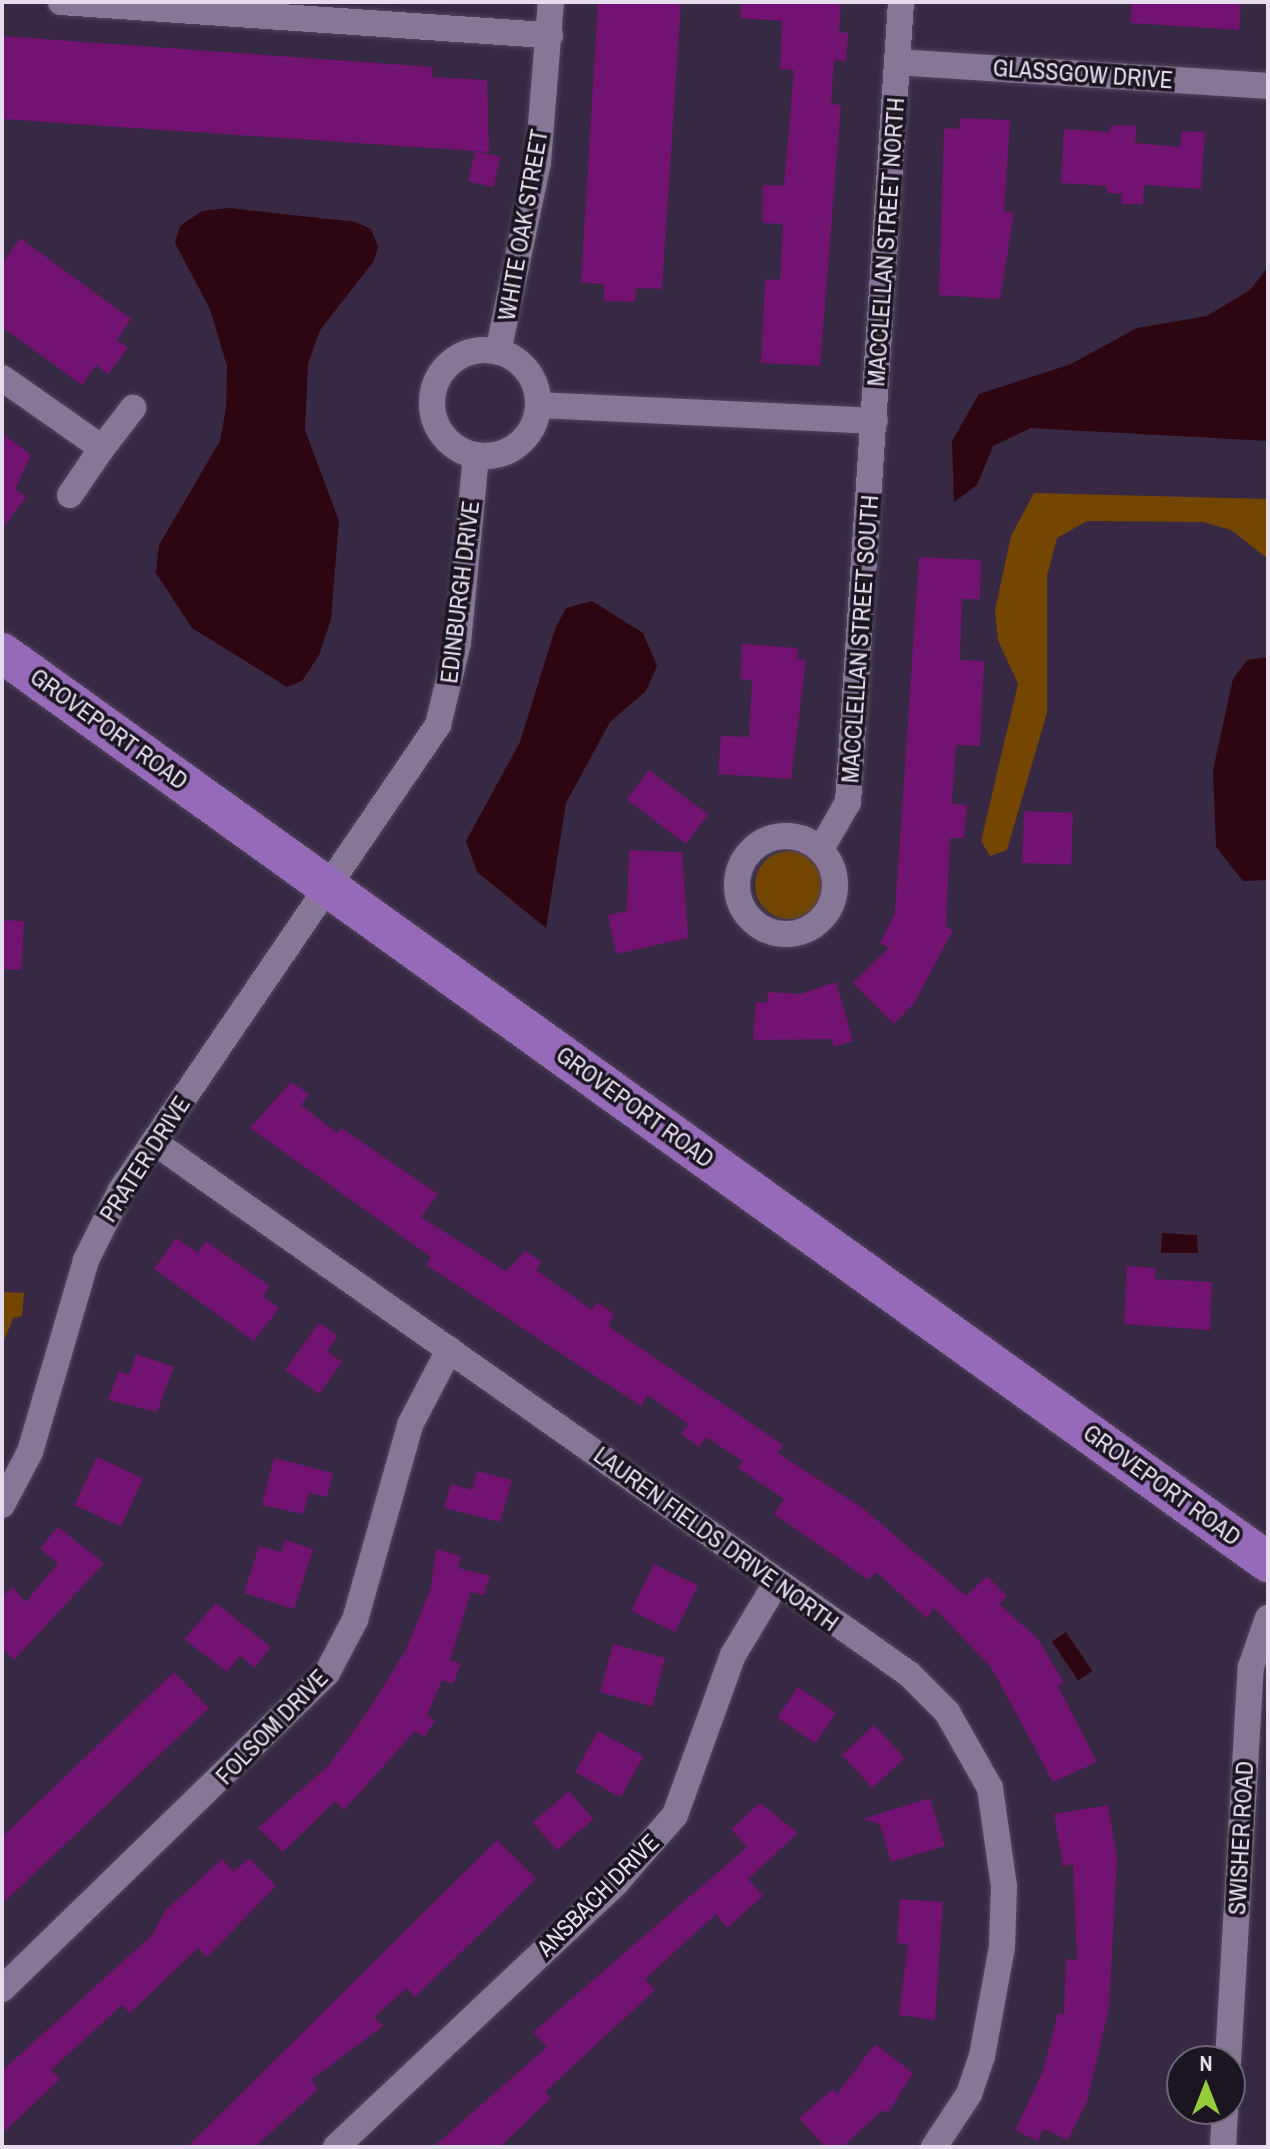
<!DOCTYPE html>
<html>
<head>
<meta charset="utf-8">
<style>
  body { margin:0 }
  #map { position:relative; width:1270px; height:2149px; overflow:hidden; background:#372944; font-family:"Archivo Narrow",sans-serif }
  div>[style] { position:absolute }
  [style*='--x'] { left:calc(var(--x)*1px); top:calc(var(--y)*1px); width:calc(var(--w)*1px); rotate:calc(var(--a)*1deg) }
  .green>* { inset:0; background:#734500 }
  .round { border-radius:50% }
  .water>* { inset:0; background:#2e0611; transform-origin:0 0 }
  .building>* { inset:0; background:#721271; transform-origin:0 0 }
  .roads { filter:drop-shadow(0 0 2px #52465d) drop-shadow(0 0 2px #52465d) }
  .street>* { height:26px; margin:-13px; padding:0 13px; transform-origin:13px; border-radius:13px; background:#877797 }
  .street>.ring { margin:-13px; padding:0; box-sizing:content-box; background:none; border:26px solid #877797; border-radius:50% }
  .primary>* { height:40px; margin:-20px; padding:0 20px; transform-origin:20px; border-radius:20px; background:#956ab8 }
  span { translate:-50% -50%; white-space:nowrap; text-align:center; line-height:1.15; -webkit-text-stroke:7px #1b1521; paint-order:stroke }
  .street-label { font-size:24px; color:#e5dced }
  .frame { position:absolute; inset:0; border:4px solid #e5dced; pointer-events:none }
  .north { position:absolute; left:1166px; top:2045px; width:80px; height:80px; box-sizing:border-box; background:#1b1521; border:2px solid #6c6573; border-radius:50%; rotate:0deg; font-size:22px; font-weight:700; line-height:32px; text-align:center; color:#e5dced }
  .north::after { content:''; display:block; margin:auto; width:28px; height:36px; background:#95cc3b; clip-path:polygon(50% 0,100% 100%,50% 72%,0 100%) }
</style>
</head>
<body>
<div id="map">
  <div class="green">
    <div style="clip-path:polygon(1034px 493px,1268px 499px,1268px 559px,1231px 530px,1203px 522px,1087px 521px,1057px 538px,1047px 576px,1047px 713px,1007px 850px,990px 856px,981px 841px,1018px 684px,998px 640px,995px 610px,1011px 536px)"></div>
    <div class="round" style="left:755px;top:851px;width:68px;height:68px"></div>
    <div style="clip-path:polygon(2px 1292px,24px 1293px,22px 1316px,13px 1318px,2px 1346px)"></div>
  </div>
  <div class="water">
    <div style="clip-path:polygon(230px 208px,356px 222px,371px 229px,378px 246px,374px 261px,320px 330px,308px 364px,305px 430px,339px 521px,331px 619px,319px 655px,302px 681px,287px 687px,192px 628px,156px 573px,159px 545px,220px 441px,226px 408px,227px 366px,210px 309px,175px 243px,180px 226px,202px 211px)"></div>
    <div style="clip-path:polygon(1268px 267px,1268px 441px,1031px 428px,993px 446px,977px 485px,954px 502px,952px 441px,979px 394px,1071px 364px,1137px 328px,1207px 316px,1250px 290px)"></div>
    <div style="clip-path:polygon(592px 601px,643px 633px,657px 666px,646px 691px,610px 722px,566px 803px,546px 928px,477px 872px,466px 841px,520px 742px,555px 629px,566px 608px)"></div>
    <div style="clip-path:polygon(1268px 657px,1268px 880px,1243px 881px,1216px 847px,1213px 770px,1233px 679px,1247px 660px)"></div>
    <div style="clip-path:polygon(1162px 1233px,1197px 1235px,1198px 1253px,1161px 1253px)"></div>
    <div style="left:1066px;top:1632px;width:47px;height:17px;rotate:56deg"></div>
  </div>
  <div class="building">
    <div style="clip-path:polygon(598px 2px,681px 2px,662px 289px,636px 288px,635px 302px,604px 301px,604px 284px,581px 283px)"></div>
    <div style="clip-path:polygon(741px 2px,841px 2px,839px 32px,848px 33px,846px 61px,834px 60px,831px 104px,841px 105px,820px 366px,761px 363px,765px 279px,780px 280px,783px 224px,762px 223px,763px 185px,784px 186px,794px 70px,780px 69px,782px 21px,740px 18px)"></div>
    <div style="clip-path:polygon(1132px 2px,1241px 2px,1239px 30px,1130px 23px)"></div>
    <div style="clip-path:polygon(2px 36px,433px 67px,432px 77px,487px 80px,489px 152px,2px 119px)"></div>
    <div style="clip-path:polygon(960px 118px,1010px 120px,1004px 212px,1014px 213px,1000px 299px,939px 295px,944px 128px,959px 129px)"></div>
    <div style="clip-path:polygon(1111px 125px,1136px 126px,1135px 143px,1180px 147px,1182px 131px,1205px 132px,1201px 189px,1144px 185px,1143px 204px,1121px 204px,1122px 194px,1107px 193px,1107px 186px,1061px 183px,1064px 129px,1110px 132px)"></div>
    <div style="left:475px;top:151px;width:26px;height:31px;rotate:13deg"></div>
    <div style="clip-path:polygon(20px 238px,131px 319px,117px 340px,128px 348px,108px 374px,96px 365px,82px 385px,2px 327px,2px 264px)"></div>
    <div style="clip-path:polygon(2px 433px,31px 455px,15px 489px,26px 497px,2px 529px)"></div>
    <div style="clip-path:polygon(919px 557px,981px 560px,980px 599px,962px 599px,960px 660px,984px 661px,980px 746px,956px 745px,952px 804px,967px 805px,964px 838px,950px 838px,946px 927px,953px 930px,915px 1002px,894px 1024px,853px 983px,889px 948px,880px 943px,895px 913px)"></div>
    <div style="clip-path:polygon(742px 644px,798px 648px,797px 659px,806px 660px,791px 779px,718px 774px,721px 736px,749px 737px,752px 680px,740px 679px)"></div>
    <div style="left:649px;top:770px;width:74px;height:37px;rotate:37deg"></div>
    <div style="left:1024px;top:811px;width:49px;height:52px;rotate:2deg"></div>
    <div style="clip-path:polygon(629px 850px,682px 852px,688px 938px,616px 954px,608px 915px,627px 911px)"></div>
    <div style="left:2px;top:920px;width:22px;height:49px;rotate:3deg"></div>
    <div style="clip-path:polygon(836px 982px,853px 1041px,834px 1047px,831px 1039px,753px 1040px,756px 1002px,767px 1003px,768px 992px,801px 994px)"></div>
    <div style="clip-path:polygon(291px 1082px,309px 1094px,301px 1105px,337px 1133px,341px 1128px,438px 1194px,421px 1217px,506px 1271px,525px 1251px,542px 1262px,536px 1270px,592px 1310px,597px 1302px,614px 1314px,608px 1326px,783px 1445px,778px 1453px,864px 1509px,966px 1596px,987px 1576px,1007px 1596px,999px 1604px,1038px 1639px,1064px 1683px,1058px 1686px,1097px 1762px,1053px 1782px,991px 1667px,934px 1608px,927px 1618px,876px 1572px,869px 1580px,774px 1514px,784px 1499px,738px 1468px,743px 1461px,706px 1437px,699px 1447px,681px 1434px,688px 1424px,648px 1395px,641px 1406px,426px 1265px,431px 1257px,250px 1128px)"></div>
    <div style="clip-path:polygon(176px 1238px,198px 1253px,206px 1241px,270px 1286px,263px 1296px,279px 1308px,254px 1341px,154px 1269px)"></div>
    <div style="clip-path:polygon(1127px 1266px,1156px 1268px,1155px 1279px,1212px 1282px,1210px 1330px,1124px 1324px)"></div>
    <div style="clip-path:polygon(319px 1323px,338px 1336px,327px 1351px,342px 1362px,319px 1394px,285px 1370px)"></div>
    <div style="clip-path:polygon(136px 1354px,174px 1367px,157px 1412px,108px 1400px,119px 1371px,129px 1375px)"></div>
    <div style="left:97px;top:1457px;width:51px;height:53px;rotate:25deg"></div>
    <div style="clip-path:polygon(274px 1458px,333px 1473px,327px 1497px,309px 1493px,303px 1514px,262px 1505px)"></div>
    <div style="clip-path:polygon(477px 1471px,512px 1480px,500px 1522px,444px 1508px,451px 1484px,472px 1490px)"></div>
    <div style="clip-path:polygon(58px 1527px,104px 1563px,14px 1660px,2px 1648px,2px 1597px,12px 1587px,26px 1602px,58px 1563px,40px 1549px)"></div>
    <div style="clip-path:polygon(285px 1540px,313px 1549px,294px 1609px,244px 1593px,259px 1546px,281px 1552px)"></div>
    <div style="clip-path:polygon(436px 1549px,461px 1556px,458px 1568px,490px 1576px,484px 1595px,471px 1592px,450px 1660px,461px 1664px,453px 1684px,442px 1680px,427px 1715px,435px 1721px,424px 1737px,415px 1731px,344px 1810px,335px 1801px,283px 1852px,258px 1828px,329px 1765px,368px 1711px,406px 1650px,431px 1588px)"></div>
    <div style="left:654px;top:1564px;width:49px;height:52px;rotate:26deg"></div>
    <div style="clip-path:polygon(216px 1603px,271px 1647px,255px 1668px,240px 1656px,227px 1672px,184px 1639px)"></div>
    <div style="left:613px;top:1644px;width:54px;height:50px;rotate:15deg"></div>
    <div style="clip-path:polygon(174px 1672px,209px 1708px,2px 1904px,2px 1837px)"></div>
    <div style="left:798px;top:1687px;width:46px;height:37px;rotate:34deg"></div>
    <div style="left:874px;top:1725px;width:45px;height:44px;rotate:47deg"></div>
    <div style="left:598px;top:1731px;width:52px;height:47px;rotate:29deg"></div>
    <div style="left:569px;top:1791px;width:37px;height:48px;rotate:49deg"></div>
    <div style="clip-path:polygon(930px 1798px,945px 1846px,891px 1862px,880px 1824px,862px 1819px)"></div>
    <div style="clip-path:polygon(760px 1803px,798px 1833px,748px 1879px,763px 1896px,727px 1928px,716px 1914px,645px 1979px,655px 1990px,545px 2092px,551px 2098px,500px 2147px,433px 2147px,547px 2047px,533px 2032px,747px 1847px,731px 1829px)"></div>
    <div style="clip-path:polygon(1108px 1805px,1117px 1857px,1109px 2008px,1087px 2101px,1068px 2140px,1043px 2129px,1038px 2141px,1015px 2130px,1043px 2071px,1058px 2013px,1064px 2015px,1066px 1959px,1077px 1960px,1073px 1864px,1063px 1866px,1054px 1814px)"></div>
    <div style="clip-path:polygon(497px 1840px,536px 1878px,515px 1900px,415px 1997px,407px 1988px,374px 2017px,383px 2026px,311px 2080px,318px 2089px,255px 2147px,187px 2147px)"></div>
    <div style="clip-path:polygon(249px 1858px,276px 1886px,207px 1957px,198px 1948px,130px 2013px,122px 2005px,51px 2070px,60px 2079px,2px 2134px,2px 2071px,151px 1936px,166px 1910px,222px 1859px,234px 1872px)"></div>
    <div style="clip-path:polygon(900px 1899px,943px 1902px,935px 2020px,899px 2015px,908px 1944px,897px 1943px)"></div>
    <div style="clip-path:polygon(875px 2044px,913px 2073px,888px 2113px,883px 2110px,842px 2147px,825px 2147px,799px 2118px,833px 2089px,837px 2094px)"></div>
  </div>
  <div class="roads">
    <div class="street">
      <div style="--x:61;--y:2;--w:490;--a:3.9"></div>
      <div style="--x:897;--y:62;--w:372;--a:3.7"></div>
      <div class="ring" style="left:432px;top:350px;width:80px;height:80px"></div>
      <div style="--x:498;--y:352;--w:194;--a:-78.1"></div>
      <div style="--x:538;--y:162;--w:161;--a:-85.4"></div>
      <div style="--x:2;--y:378;--w:122;--a:35"></div>
      <div style="--x:102;--y:448;--w:51;--a:-52.2"></div>
      <div style="--x:538;--y:405;--w:337;--a:2.7"></div>
      <div style="--x:70;--y:495;--w:57;--a:-55.8"></div>
      <div class="ring" style="left:737px;top:836px;width:72px;height:72px"></div>
      <div style="--x:821;--y:849;--w:54;--a:-60.1"></div>
      <div style="--x:848;--y:802;--w:802;--a:-86.21"></div>
      <div style="--x:154;--y:1142;--w:924;--a:35.17"></div>
      <div style="--x:909;--y:1674;--w:54;--a:45"></div>
      <div style="--x:947;--y:1712;--w:87;--a:60.5"></div>
      <div style="--x:990;--y:1788;--w:99;--a:81.9"></div>
      <div style="--x:1004;--y:1886;--w:61;--a:91.9"></div>
      <div style="--x:1002;--y:1947;--w:111;--a:100.4"></div>
      <div style="--x:982;--y:2056;--w:40;--a:108.9"></div>
      <div style="--x:969;--y:2094;--w:64;--a:123.4"></div>
      <div style="--x:2;--y:1505;--w:60;--a:-62.2"></div>
      <div style="--x:30;--y:1452;--w:200;--a:-73.7"></div>
      <div style="--x:86;--y:1260;--w:78;--a:-63.4"></div>
      <div style="--x:121;--y:1190;--w:563;--a:-55.72"></div>
      <div style="--x:438;--y:725;--w:84;--a:-76.3"></div>
      <div style="--x:458;--y:643;--w:188;--a:-84.5"></div>
      <div style="--x:2;--y:1989;--w:453;--a:-44.2"></div>
      <div style="--x:327;--y:1673;--w:60;--a:-62.2"></div>
      <div style="--x:355;--y:1620;--w:203;--a:-74.2"></div>
      <div style="--x:410;--y:1425;--w:85;--a:-62.5"></div>
      <div style="--x:1228;--y:2061;--w:395;--a:-86.7"></div>
      <div style="--x:1251;--y:1667;--w:52;--a:-70.9"></div>
      <div style="--x:336;--y:2147;--w:385;--a:-43.3"></div>
      <div style="--x:616;--y:1883;--w:90;--a:-49.1"></div>
      <div style="--x:675;--y:1815;--w:170;--a:-70.1"></div>
      <div style="--x:733;--y:1655;--w:82;--a:-59"></div>
      <div style="--x:1223;--y:2147;--w:38;--a:-87"></div>
    </div>
    <div class="primary">
      <div style="--x:2;--y:653;--w:1559;--a:35.68"></div>
    </div>
  </div>
  <div class="street-label">
    <span style="left:1083px;top:74px;rotate:4deg">GLASSGOW DRIVE</span>
    <span style="left:523px;top:225px;rotate:-80deg">WHITE OAK STREET</span>
    <span style="left:886px;top:242px;rotate:-86deg">MACCLELLAN STREET NORTH</span>
    <span style="left:460px;top:592px;rotate:-83deg">EDINBURGH DRIVE</span>
    <span style="left:860px;top:639px;rotate:-86deg">MACCLELLAN STREET SOUTH</span>
    <span style="left:109px;top:729px;rotate:36deg">GROVEPORT ROAD</span>
    <span style="left:635px;top:1107px;rotate:36deg">GROVEPORT ROAD</span>
    <span style="left:145px;top:1159px;rotate:-57deg">PRATER DRIVE</span>
    <span style="left:1162px;top:1485px;rotate:36deg">GROVEPORT ROAD</span>
    <span style="left:716px;top:1539px;rotate:36deg">LAUREN FIELDS DRIVE NORTH</span>
    <span style="left:272px;top:1727px;rotate:-46deg">FOLSOM DRIVE</span>
    <span style="left:1241px;top:1838px;rotate:-87deg">SWISHER ROAD</span>
    <span style="left:598px;top:1895px;rotate:-45deg">ANSBACH DRIVE</span>
  </div>
  <div class="frame"></div>
  <div class="north">N</div>
</div>
</body>
</html>
